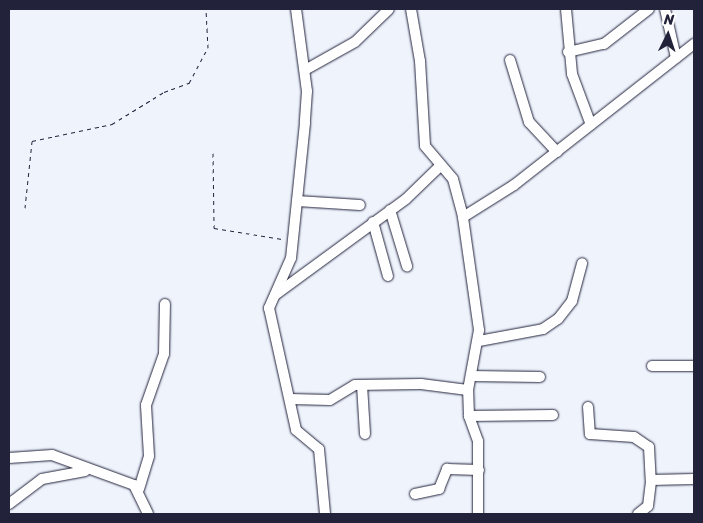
<!DOCTYPE html>
<html>
<head>
<meta charset="utf-8">
<style>
  body { margin:0 }
  #map { position:relative; width:703px; height:523px; overflow:hidden; background:#eef3fc; font-family:Sriracha,sans-serif }
  div>[style] { position:absolute }
  [style*='--x'] { left:calc(var(--x)*1px); top:calc(var(--y)*1px); width:calc(var(--w)*1px); rotate:calc(var(--a)*1deg) }
  .path>* { height:1px; margin-top:-0.5px; transform-origin:0; background:repeating-linear-gradient(90deg,#22223b 0 4px,transparent 0 8px) }
  .roads { filter:drop-shadow(0 0 1px #22223b) drop-shadow(0 0 1px #22223b) }
  .minor>* { height:10px; margin:-5px; padding:0 5px; transform-origin:5px; border-radius:5px; background:#fff }
  span { translate:-50% -50%; white-space:nowrap; text-align:center; line-height:1.15; -webkit-text-stroke:4px #fff; paint-order:stroke }
  .frame { position:absolute; inset:0; border:10px solid #22223b; pointer-events:none }
  .north { position:absolute; left:643px; top:10px; width:50px; height:50px; -webkit-text-stroke:4px #fff; paint-order:stroke; rotate:4deg; font-size:14px; font-weight:700; line-height:20px; text-align:center; color:#22223b }
  .north::after { content:''; display:block; margin:auto; width:18px; height:22px; background:#22223b; clip-path:polygon(50% 0,100% 100%,50% 72%,0 100%) }
</style>
</head>
<body>
<div id="map">
  <div class="path">
    <div style="--x:213;--y:153;--w:75;--a:89.2"></div>
    <div style="--x:214;--y:228;--w:69;--a:9.2"></div>
    <div style="--x:25;--y:208;--w:67;--a:-84"></div>
    <div style="--x:32;--y:141;--w:82;--a:-12"></div>
    <div style="--x:112;--y:124;--w:61;--a:-31.6"></div>
    <div style="--x:164;--y:92;--w:27;--a:-20"></div>
    <div style="--x:189;--y:83;--w:40;--a:-62"></div>
    <div style="--x:208;--y:48;--w:39;--a:-93"></div>
  </div>
  <div class="roads">
    <div class="minor">
      <div style="--x:296;--y:9;--w:83;--a:82.4"></div>
      <div style="--x:307;--y:91;--w:32;--a:94"></div>
      <div style="--x:305;--y:123;--w:136;--a:95.9"></div>
      <div style="--x:291;--y:258;--w:55;--a:113.7"></div>
      <div style="--x:269;--y:308;--w:125;--a:77.5"></div>
      <div style="--x:296;--y:430;--w:30;--a:40"></div>
      <div style="--x:319;--y:449;--w:65;--a:84.7"></div>
      <div style="--x:411;--y:9;--w:53;--a:80.2"></div>
      <div style="--x:420;--y:61;--w:85;--a:86.6"></div>
      <div style="--x:425;--y:146;--w:43;--a:49.7"></div>
      <div style="--x:453;--y:179;--w:39;--a:75"></div>
      <div style="--x:566;--y:9;--w:65;--a:84.7"></div>
      <div style="--x:572;--y:74;--w:54;--a:69.6"></div>
      <div style="--x:665;--y:9;--w:50;--a:77.3"></div>
      <div style="--x:568;--y:52;--w:37;--a:-13"></div>
      <div style="--x:604;--y:44;--w:57;--a:-37.9"></div>
      <div style="--x:510;--y:60;--w:65;--a:73"></div>
      <div style="--x:529;--y:122;--w:41;--a:47"></div>
      <div style="--x:305;--y:70;--w:57;--a:-29.2"></div>
      <div style="--x:355;--y:42;--w:47;--a:-44.1"></div>
      <div style="--x:297;--y:201;--w:63;--a:3.6"></div>
      <div style="--x:390;--y:210;--w:59;--a:73.1"></div>
      <div style="--x:373;--y:222;--w:56;--a:74.5"></div>
      <div style="--x:275;--y:295;--w:162;--a:-36.2"></div>
      <div style="--x:406;--y:199;--w:47;--a:-44.1"></div>
      <div style="--x:479;--y:341;--w:65;--a:-10.6"></div>
      <div style="--x:543;--y:329;--w:18;--a:-34"></div>
      <div style="--x:558;--y:319;--w:23;--a:-52"></div>
      <div style="--x:572;--y:301;--w:39;--a:-75"></div>
      <div style="--x:652;--y:366;--w:42;--a:0"></div>
      <div style="--x:471;--y:376;--w:69;--a:0.8"></div>
      <div style="--x:362;--y:385;--w:49;--a:86.5"></div>
      <div style="--x:290;--y:399;--w:40;--a:1.4"></div>
      <div style="--x:330;--y:400;--w:29;--a:-31"></div>
      <div style="--x:355;--y:385;--w:66;--a:-0.9"></div>
      <div style="--x:421;--y:384;--w:47;--a:7.3"></div>
      <div style="--x:588;--y:407;--w:27;--a:86"></div>
      <div style="--x:590;--y:434;--w:44;--a:3.9"></div>
      <div style="--x:634;--y:437;--w:18;--a:34"></div>
      <div style="--x:649;--y:447;--w:33;--a:87"></div>
      <div style="--x:469;--y:416;--w:84;--a:-0.7"></div>
      <div style="--x:9;--y:458;--w:43;--a:-4"></div>
      <div style="--x:52;--y:455;--w:87;--a:20.1"></div>
      <div style="--x:134;--y:485;--w:32;--a:64"></div>
      <div style="--x:139;--y:489;--w:34;--a:-73"></div>
      <div style="--x:149;--y:456;--w:51;--a:-93.4"></div>
      <div style="--x:146;--y:405;--w:54;--a:-70.6"></div>
      <div style="--x:164;--y:354;--w:50;--a:-88.9"></div>
      <div style="--x:415;--y:494;--w:25;--a:-12"></div>
      <div style="--x:439;--y:489;--w:22;--a:-68"></div>
      <div style="--x:447;--y:469;--w:32;--a:2"></div>
      <div style="--x:9;--y:504;--w:41;--a:-37.1"></div>
      <div style="--x:42;--y:479;--w:44;--a:-10.5"></div>
      <div style="--x:478;--y:514;--w:73;--a:-90"></div>
      <div style="--x:478;--y:441;--w:27;--a:-110"></div>
      <div style="--x:469;--y:416;--w:26;--a:-92"></div>
      <div style="--x:468;--y:390;--w:61;--a:-79.6"></div>
      <div style="--x:479;--y:330;--w:114;--a:-98.1"></div>
      <div style="--x:463;--y:217;--w:60;--a:-32.1"></div>
      <div style="--x:514;--y:185;--w:229;--a:-38.1"></div>
      <div style="--x:638;--y:514;--w:13;--a:-39"></div>
      <div style="--x:648;--y:506;--w:26;--a:-83"></div>
      <div style="--x:651;--y:480;--w:43;--a:-1.3"></div>
    </div>
  </div>
  <div class="frame"></div>
  <div class="north">N</div>
</div>
</body>
</html>
